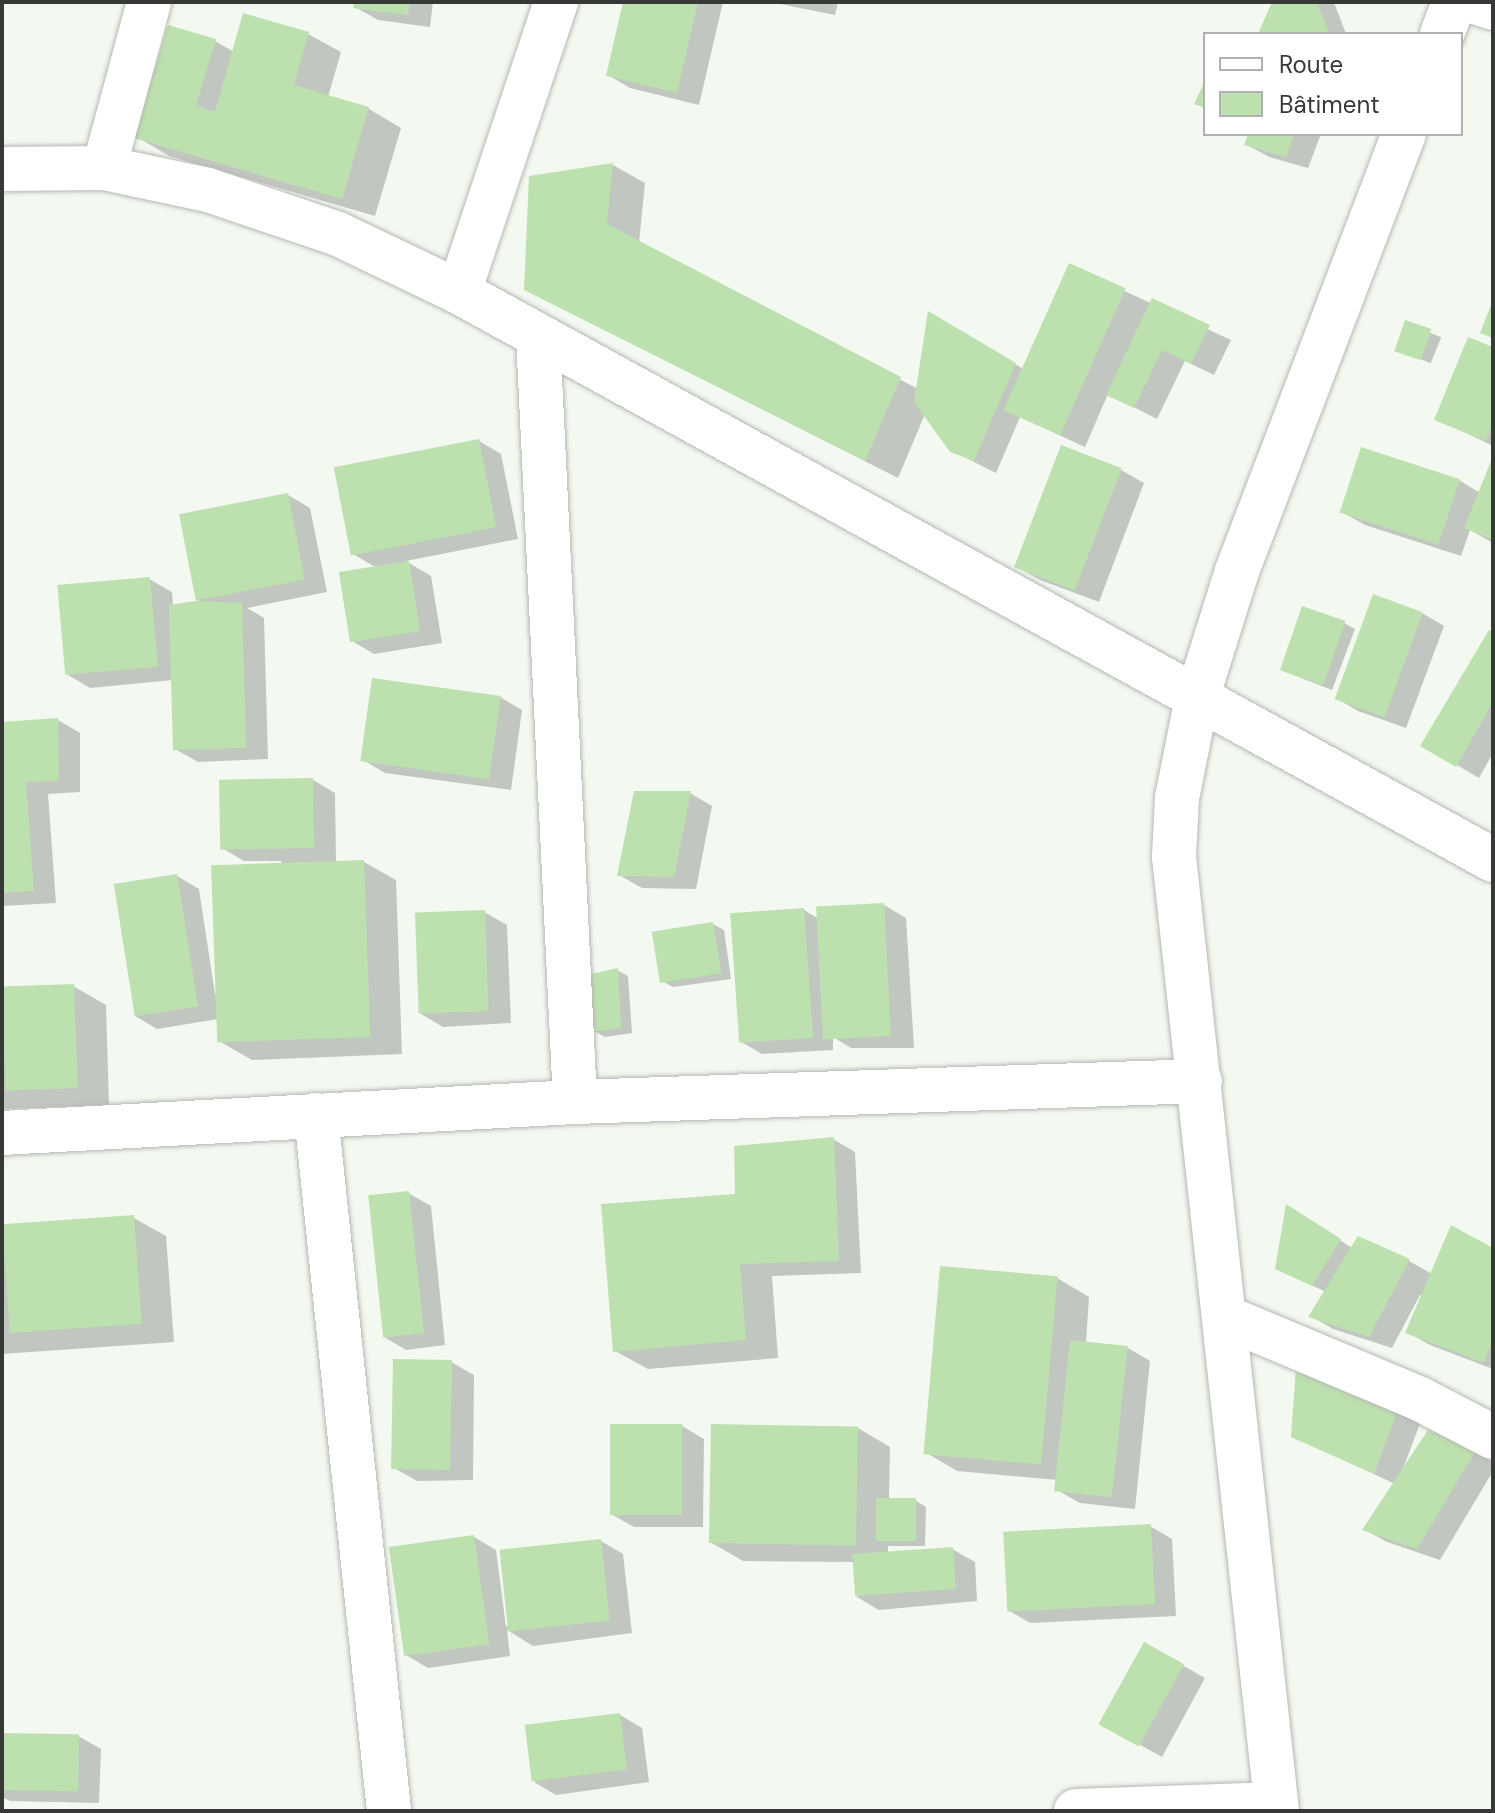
<!DOCTYPE html>
<html>
<head>
<meta charset="utf-8">
<style>
  body { margin:0 }
  #map { position:relative; width:1495px; height:1813px; overflow:hidden; background:#f3f8f0; font-family:"DM Sans",sans-serif }
  div>[style] { position:absolute }
  [style*='--x'] { left:calc(var(--x)*1px); top:calc(var(--y)*1px); width:calc(var(--w)*1px); rotate:calc(var(--a)*1deg) }
  .shadow>* { inset:0; background:#0003; transform-origin:0 0 }
  .building>* { inset:0; background:#bde1ae; transform-origin:0 0 }
  .roads { filter:drop-shadow(0 0 2px #b4b9b2) drop-shadow(0 0 2px #b4b9b2) }
  .minor>* { height:44px; margin:-22px; padding:0 22px; transform-origin:22px; border-radius:22px; background:#fff }
  span { translate:-50% -50%; white-space:nowrap; text-align:center; line-height:1.15; -webkit-text-stroke:7px #fff; paint-order:stroke }
  .frame { position:absolute; inset:0; border:4px solid #373936; pointer-events:none }
  .legend { position:absolute; left:1203px; top:32px; width:260px; height:104px; box-sizing:border-box; background:#fff; border:2px solid #afb0af; margin:0; padding:10px 14px; list-style:none; font-size:24px; color:#373936 }
  .legend li { display:flex; align-items:center; gap:16px; height:40px }
  .legend b { width:40px; border:2px solid #afb0af }
</style>
</head>
<body>
<div id="map">
  <div class="shadow">
    <div style="clip-path:polygon(356px 2px,433px 2px,430px 27px,378px 20px,355px 7px)"></div>
    <div style="clip-path:polygon(625px 2px,723px 2px,699px 105px,630px 88px,608px 75px)"></div>
    <div style="clip-path:polygon(770px 2px,838px 2px,835px 15px)"></div>
    <div style="clip-path:polygon(1274px 2px,1330px 2px,1335px 5px,1346px 34px,1260px 34px)"></div>
    <div style="clip-path:polygon(308px 34px,341px 52px,328px 97px,369px 109px,401px 128px,375px 216px,169px 156px,137px 137px,215px 41px,234px 52px)"></div>
    <div style="clip-path:polygon(1250px 134px,1321px 134px,1308px 168px,1269px 157px,1246px 144px)"></div>
    <div style="clip-path:polygon(613px 165px,645px 183px,639px 243px,918px 389px,929px 314px,1025px 370px,1070px 266px,1231px 340px,1214px 375px,1185px 361px,1157px 419px,1108px 394px,1085px 447px,1020px 417px,996px 473px,952px 451px,925px 414px,898px 478px,526px 289px,531px 177px)"></div>
    <div style="left:1406px;top:323px;width:38px;height:28px;rotate:22deg"></div>
    <div style="clip-path:polygon(1493px 349px,1493px 446px,1437px 419px)"></div>
    <div style="clip-path:polygon(479px 441px,501px 454px,518px 539px,406px 561px,431px 576px,442px 643px,374px 654px,352px 641px,377px 568px,353px 554px)"></div>
    <div style="clip-path:polygon(1493px 461px,1493px 543px,1470px 530px,1461px 556px,1365px 525px,1342px 512px,1459px 480px,1480px 493px)"></div>
    <div style="clip-path:polygon(1121px 470px,1144px 483px,1099px 602px,1040px 580px,1017px 567px)"></div>
    <div style="clip-path:polygon(288px 495px,310px 508px,327px 592px,247px 608px,264px 618px,268px 759px,198px 762px,175px 749px,173px 680px,90px 688px,68px 675px,149px 579px,172px 592px,173px 606px,199px 603px,181px 516px)"></div>
    <div style="clip-path:polygon(1422px 613px,1444px 626px,1406px 728px,1358px 711px,1336px 698px)"></div>
    <div style="clip-path:polygon(1344px 623px,1355px 629px,1332px 690px,1281px 670px)"></div>
    <div style="clip-path:polygon(1493px 635px,1493px 753px,1479px 778px,1423px 745px)"></div>
    <div style="clip-path:polygon(500px 697px,522px 710px,511px 790px,385px 773px,363px 760px)"></div>
    <div style="clip-path:polygon(58px 720px,80px 733px,80px 792px,48px 794px,56px 903px,2px 906px,2px 724px)"></div>
    <div style="clip-path:polygon(313px 780px,335px 793px,336px 863px,364px 862px,396px 880px,402px 1054px,252px 1060px,219px 1041px,218px 1019px,157px 1029px,135px 1016px,177px 876px,199px 889px,215px 994px,217px 994px,282px 865px,281px 861px,244px 861px,222px 848px)"></div>
    <div style="clip-path:polygon(690px 793px,712px 806px,696px 889px,642px 888px,619px 875px)"></div>
    <div style="clip-path:polygon(884px 905px,906px 918px,914px 1048px,851px 1048px,833px 1037px,833px 1050px,762px 1054px,740px 1041px,804px 910px,819px 919px)"></div>
    <div style="clip-path:polygon(484px 912px,507px 925px,511px 1023px,443px 1027px,421px 1014px)"></div>
    <div style="clip-path:polygon(713px 924px,724px 930px,731px 979px,673px 987px,662px 981px)"></div>
    <div style="clip-path:polygon(617px 970px,628px 976px,632px 1033px,605px 1037px,594px 1031px)"></div>
    <div style="clip-path:polygon(73px 986px,106px 1005px,109px 1105px,2px 1109px,2px 989px)"></div>
    <div style="clip-path:polygon(833px 1139px,855px 1152px,861px 1273px,772px 1276px,778px 1358px,648px 1369px,615px 1351px,735px 1196px)"></div>
    <div style="clip-path:polygon(408px 1193px,431px 1206px,445px 1345px,406px 1350px,384px 1337px)"></div>
    <div style="clip-path:polygon(1298px 1213px,1352px 1248px,1409px 1261px,1432px 1274px,1493px 1251px,1493px 1369px,1430px 1345px,1407px 1332px,1423px 1296px,1420px 1295px,1392px 1348px,1333px 1329px,1311px 1316px,1326px 1292px,1288px 1274px)"></div>
    <div style="clip-path:polygon(134px 1218px,166px 1236px,174px 1342px,2px 1354px,2px 1227px)"></div>
    <div style="clip-path:polygon(1057px 1278px,1089px 1297px,1086px 1343px,1128px 1348px,1150px 1361px,1135px 1509px,1080px 1503px,1057px 1490px,1058px 1480px,957px 1471px,925px 1452px)"></div>
    <div style="clip-path:polygon(451px 1362px,474px 1375px,473px 1480px,417px 1481px,394px 1468px)"></div>
    <div style="clip-path:polygon(1298px 1369px,1422px 1418px,1403px 1469px,1475px 1452px,1493px 1462px,1493px 1471px,1440px 1560px,1387px 1542px,1365px 1530px,1395px 1484px,1293px 1436px)"></div>
    <div style="clip-path:polygon(682px 1426px,704px 1439px,703px 1527px,634px 1527px,611px 1514px)"></div>
    <div style="clip-path:polygon(858px 1428px,890px 1447px,889px 1500px,915px 1500px,926px 1507px,925px 1546px,888px 1546px,888px 1554px,952px 1549px,975px 1562px,977px 1601px,879px 1610px,857px 1597px,854px 1562px,743px 1561px,710px 1542px)"></div>
    <div style="clip-path:polygon(1150px 1526px,1172px 1539px,1176px 1616px,1030px 1623px,1008px 1610px)"></div>
    <div style="clip-path:polygon(474px 1537px,496px 1550px,506px 1627px,601px 1541px,623px 1554px,632px 1633px,533px 1646px,507px 1630px,510px 1656px,428px 1668px,406px 1655px)"></div>
    <div style="clip-path:polygon(1145px 1644px,1205px 1678px,1162px 1757px,1124px 1736px)"></div>
    <div style="clip-path:polygon(620px 1715px,642px 1728px,649px 1782px,556px 1795px,534px 1782px)"></div>
    <div style="clip-path:polygon(2px 1735px,78px 1736px,101px 1749px,99px 1803px,10px 1801px,2px 1797px)"></div>
  </div>
  <div class="building">
    <div style="clip-path:polygon(354px 2px,410px 2px,408px 15px,353px 8px)"></div>
    <div style="clip-path:polygon(623px 2px,698px 2px,677px 93px,606px 76px)"></div>
    <div style="clip-path:polygon(1272px 2px,1317px 2px,1329px 34px,1258px 34px)"></div>
    <div style="clip-path:polygon(243px 13px,309px 32px,294px 85px,369px 107px,342px 199px,134px 138px,168px 25px,216px 39px,196px 106px,215px 112px)"></div>
    <div style="clip-path:polygon(1205px 81px,1205px 108px,1194px 104px)"></div>
    <div style="clip-path:polygon(1248px 134px,1294px 134px,1286px 157px,1244px 145px)"></div>
    <div style="clip-path:polygon(613px 163px,607px 224px,901px 377px,865px 461px,524px 290px,529px 176px)"></div>
    <div style="left:1069px;top:263px;width:62px;height:161px;rotate:24deg"></div>
    <div style="clip-path:polygon(1152px 298px,1210px 325px,1191px 364px,1162px 350px,1134px 408px,1106px 395px)"></div>
    <div style="clip-path:polygon(1493px 300px,1493px 338px,1480px 333px)"></div>
    <div style="clip-path:polygon(928px 311px,1016px 363px,974px 461px,950px 452px,914px 402px)"></div>
    <div style="left:1405px;top:320px;width:28px;height:33px;rotate:19deg"></div>
    <div style="clip-path:polygon(1468px 337px,1493px 347px,1493px 424px,1486px 441px,1434px 420px)"></div>
    <div style="left:479px;top:439px;width:90px;height:148px;rotate:79deg"></div>
    <div style="left:1061px;top:445px;width:65px;height:131px;rotate:21deg"></div>
    <div style="left:1361px;top:447px;width:104px;height:69px;rotate:18deg"></div>
    <div style="clip-path:polygon(1493px 456px,1493px 540px,1464px 528px)"></div>
    <div style="left:288px;top:493px;width:88px;height:111px;rotate:79deg"></div>
    <div style="left:409px;top:561px;width:71px;height:71px;rotate:81deg"></div>
    <div style="left:150px;top:577px;width:90px;height:93px;rotate:85deg"></div>
    <div style="left:1373px;top:594px;width:53px;height:112px;rotate:20deg"></div>
    <div style="clip-path:polygon(196px 601px,242px 603px,246px 748px,173px 750px,169px 605px)"></div>
    <div style="left:1302px;top:606px;width:46px;height:68px;rotate:19deg"></div>
    <div style="clip-path:polygon(1489px 630px,1493px 632px,1493px 702px,1456px 767px,1420px 746px)"></div>
    <div style="left:372px;top:678px;width:130px;height:84px;rotate:8deg"></div>
    <div style="clip-path:polygon(58px 718px,59px 781px,26px 782px,34px 891px,2px 893px,2px 722px)"></div>
    <div style="left:313px;top:778px;width:70px;height:94px;rotate:89deg"></div>
    <div style="clip-path:polygon(634px 791px,691px 791px,674px 877px,617px 876px)"></div>
    <div style="left:364px;top:860px;width:177px;height:153px;rotate:88deg"></div>
    <div style="left:177px;top:874px;width:134px;height:64px;rotate:81deg"></div>
    <div style="left:884px;top:903px;width:133px;height:68px;rotate:87deg"></div>
    <div style="left:804px;top:908px;width:130px;height:74px;rotate:86deg"></div>
    <div style="left:485px;top:910px;width:101px;height:70px;rotate:88deg"></div>
    <div style="left:713px;top:922px;width:52px;height:62px;rotate:81deg"></div>
    <div style="clip-path:polygon(618px 968px,621px 1028px,592px 1032px,587px 975px)"></div>
    <div style="left:74px;top:984px;width:104px;height:72px;rotate:88deg"></div>
    <div style="clip-path:polygon(834px 1137px,839px 1261px,740px 1264px,746px 1340px,613px 1352px,601px 1204px,735px 1194px,734px 1146px)"></div>
    <div style="left:409px;top:1191px;width:143px;height:41px;rotate:84deg"></div>
    <div style="clip-path:polygon(1286px 1204px,1341px 1239px,1312px 1286px,1275px 1269px)"></div>
    <div style="left:134px;top:1215px;width:109px;height:132px;rotate:86deg"></div>
    <div style="clip-path:polygon(1451px 1225px,1493px 1248px,1493px 1339px,1484px 1363px,1405px 1333px)"></div>
    <div style="clip-path:polygon(1358px 1236px,1410px 1259px,1369px 1337px,1308px 1317px)"></div>
    <div style="left:940px;top:1266px;width:118px;height:189px;rotate:5deg"></div>
    <div style="left:1070px;top:1340px;width:58px;height:152px;rotate:6deg"></div>
    <div style="left:393px;top:1359px;width:59px;height:110px;rotate:1deg"></div>
    <div style="clip-path:polygon(1296px 1367px,1400px 1404px,1374px 1474px,1291px 1437px)"></div>
    <div style="left:610px;top:1424px;width:72px;height:91px"></div>
    <div style="left:711px;top:1424px;width:147px;height:119px;rotate:1deg"></div>
    <div style="clip-path:polygon(1428px 1430px,1476px 1450px,1417px 1549px,1362px 1530px)"></div>
    <div style="left:876px;top:1498px;width:40px;height:43px"></div>
    <div style="left:1151px;top:1524px;width:80px;height:148px;rotate:87deg"></div>
    <div style="left:474px;top:1535px;width:110px;height:86px;rotate:82deg"></div>
    <div style="left:601px;top:1539px;width:82px;height:102px;rotate:84deg"></div>
    <div style="left:953px;top:1547px;width:42px;height:101px;rotate:86deg"></div>
    <div style="left:1144px;top:1642px;width:46px;height:94px;rotate:29deg"></div>
    <div style="left:620px;top:1713px;width:57px;height:96px;rotate:83deg"></div>
    <div style="left:2px;top:1733px;width:77px;height:57px;rotate:1deg"></div>
  </div>
  <div class="roads">
    <div class="minor">
      <div style="--x:1475;--y:2;--w:19;--a:18"></div>
      <div style="--x:1442;--y:34;--w:34;--a:-69"></div>
      <div style="--x:104;--y:168;--w:172;--a:-74.8"></div>
      <div style="--x:2;--y:169;--w:102;--a:-0.6"></div>
      <div style="--x:104;--y:168;--w:106;--a:11.9"></div>
      <div style="--x:208;--y:190;--w:137;--a:18.7"></div>
      <div style="--x:338;--y:234;--w:134;--a:25.6"></div>
      <div style="--x:459;--y:292;--w:1180;--a:28.78"></div>
      <div style="--x:459;--y:292;--w:306;--a:-71.5"></div>
      <div style="--x:538;--y:336;--w:767;--a:87.23"></div>
      <div style="--x:316;--y:1115;--w:700;--a:84.01"></div>
      <div style="--x:2;--y:1133;--w:574;--a:-3.1"></div>
      <div style="--x:575;--y:1102;--w:625;--a:-1.92"></div>
      <div style="--x:1225;--y:1317;--w:212;--a:22.8"></div>
      <div style="--x:1420;--y:1399;--w:82;--a:27.5"></div>
      <div style="--x:1076;--y:1811;--w:200;--a:-2"></div>
      <div style="--x:1277;--y:1811;--w:960;--a:-96.16"></div>
      <div style="--x:1174;--y:857;--w:59;--a:-87.1"></div>
      <div style="--x:1177;--y:798;--w:102;--a:-78.7"></div>
      <div style="--x:1197;--y:698;--w:133;--a:-72.5"></div>
      <div style="--x:1237;--y:571;--w:468;--a:-69.1"></div>
    </div>
  </div>
  <div class="frame"></div>
  <ul class="legend">
  <li><b style="height:10px;background:#fff"></b>Route</li>
  <li><b style="height:22px;background:#bde1ae"></b>Bâtiment</li>
  </ul>
</div>
</body>
</html>
